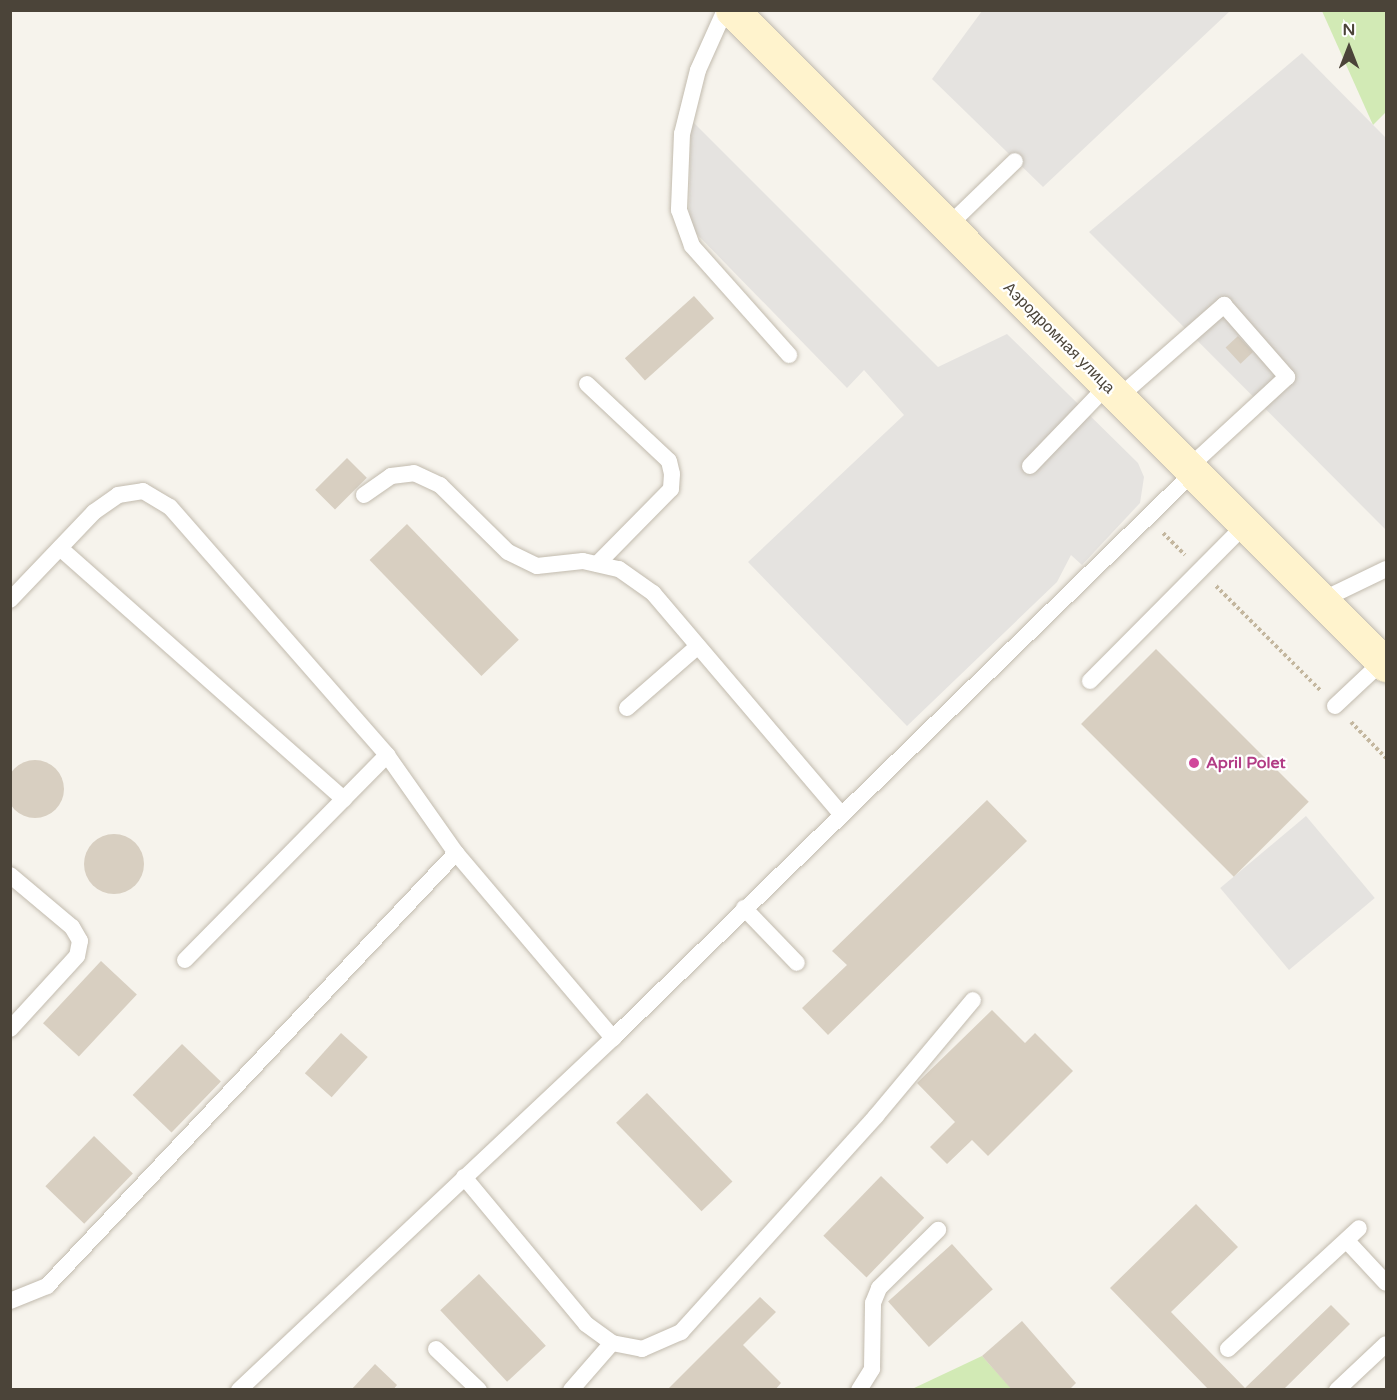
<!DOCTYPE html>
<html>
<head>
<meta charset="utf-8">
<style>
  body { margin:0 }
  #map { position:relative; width:1397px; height:1400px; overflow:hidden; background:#f6f3ec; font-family:"Varela Round",sans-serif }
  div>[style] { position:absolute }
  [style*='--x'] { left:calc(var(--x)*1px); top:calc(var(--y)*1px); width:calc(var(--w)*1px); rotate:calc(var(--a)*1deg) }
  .green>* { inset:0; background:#d2eab5 }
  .parking>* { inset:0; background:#e5e3e0; transform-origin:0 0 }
  .building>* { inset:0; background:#d8cfc1; transform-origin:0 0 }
  .round { border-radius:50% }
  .path>* { height:4px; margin-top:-2px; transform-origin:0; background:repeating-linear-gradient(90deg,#c4b79f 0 3px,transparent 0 6px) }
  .roads { filter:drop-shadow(0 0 2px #c2bbae) drop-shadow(0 0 2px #c2bbae) }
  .lane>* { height:16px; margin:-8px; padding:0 8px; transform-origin:8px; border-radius:8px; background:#fff }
  .secondary>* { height:33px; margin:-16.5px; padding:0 16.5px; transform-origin:16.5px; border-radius:16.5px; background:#fff3cd }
  .dots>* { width:16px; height:16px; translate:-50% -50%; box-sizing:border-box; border:3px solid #fff; border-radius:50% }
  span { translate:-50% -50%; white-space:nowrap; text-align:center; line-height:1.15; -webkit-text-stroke:4.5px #fff; paint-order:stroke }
  .street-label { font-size:16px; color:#4b4439 }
  .hotel-label { font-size:16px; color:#b23c85; font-weight:700 }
  .left { translate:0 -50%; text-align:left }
  .frame { position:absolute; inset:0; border:12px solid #4b4439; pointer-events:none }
  .north { position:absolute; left:1319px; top:18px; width:60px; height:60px; -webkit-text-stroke:4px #fff; paint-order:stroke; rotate:0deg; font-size:16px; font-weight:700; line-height:24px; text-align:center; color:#4b4439 }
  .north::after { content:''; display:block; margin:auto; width:21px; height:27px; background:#4b4439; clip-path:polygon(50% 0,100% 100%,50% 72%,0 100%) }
</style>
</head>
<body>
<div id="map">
  <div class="green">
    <div style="clip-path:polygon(1322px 11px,1386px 11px,1386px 112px,1373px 125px)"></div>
    <div style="clip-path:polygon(982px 1356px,1012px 1389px,912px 1390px,912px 1389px)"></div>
  </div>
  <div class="parking">
    <div style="clip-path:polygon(982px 11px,1230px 11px,1043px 187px,932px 79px)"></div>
    <div style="clip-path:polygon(1302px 53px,1386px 138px,1386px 530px,1089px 232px)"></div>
    <div style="clip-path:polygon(691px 120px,938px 367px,1007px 334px,1138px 463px,1144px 477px,1140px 503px,1082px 565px,1071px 555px,1057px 582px,907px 726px,748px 562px,904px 415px,864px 370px,847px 388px,689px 226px)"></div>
    <div style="left:1306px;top:816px;width:107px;height:112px;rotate:50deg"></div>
  </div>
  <div class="building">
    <div style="left:694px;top:296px;width:30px;height:93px;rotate:48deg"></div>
    <div style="left:1238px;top:336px;width:22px;height:17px;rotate:47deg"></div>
    <div style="left:347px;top:458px;width:28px;height:45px;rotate:45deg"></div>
    <div style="left:407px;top:524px;width:161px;height:52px;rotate:46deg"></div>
    <div style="left:1156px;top:649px;width:216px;height:106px;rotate:45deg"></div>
    <div class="round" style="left:6px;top:760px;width:58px;height:58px"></div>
    <div style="clip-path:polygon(987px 800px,1027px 841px,828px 1035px,802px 1008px,847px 965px,832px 951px)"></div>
    <div class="round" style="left:84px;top:834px;width:60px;height:60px"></div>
    <div style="left:101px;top:961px;width:49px;height:85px;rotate:43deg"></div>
    <div style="clip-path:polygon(992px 1010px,1025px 1043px,1035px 1033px,1073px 1071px,988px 1156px,972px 1140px,947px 1164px,930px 1147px,955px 1122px,917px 1083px)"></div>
    <div style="left:341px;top:1033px;width:36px;height:54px;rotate:42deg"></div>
    <div style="left:182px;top:1044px;width:54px;height:71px;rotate:44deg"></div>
    <div style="left:647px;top:1093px;width:123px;height:43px;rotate:46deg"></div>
    <div style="left:94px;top:1136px;width:54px;height:70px;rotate:44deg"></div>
    <div style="left:881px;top:1176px;width:60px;height:83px;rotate:44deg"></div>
    <div style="clip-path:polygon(1196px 1204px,1238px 1247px,1171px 1312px,1245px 1388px,1331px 1305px,1350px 1324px,1283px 1390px,1209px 1390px,1110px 1288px)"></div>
    <div style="left:952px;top:1244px;width:61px;height:86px;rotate:48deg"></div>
    <div style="left:479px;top:1274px;width:98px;height:53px;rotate:47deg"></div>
    <div style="clip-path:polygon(760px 1297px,776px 1312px,743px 1345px,781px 1383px,775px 1390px,667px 1390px)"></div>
    <div style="clip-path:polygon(1022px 1321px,1076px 1383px,1069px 1390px,1012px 1390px,982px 1356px)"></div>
    <div style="clip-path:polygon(375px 1364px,397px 1385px,393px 1390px,351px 1390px)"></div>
  </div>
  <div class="path">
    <div style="--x:1163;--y:533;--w:31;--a:45"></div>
    <div style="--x:1216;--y:586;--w:148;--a:45"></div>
    <div style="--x:1351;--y:722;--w:50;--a:45.8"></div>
  </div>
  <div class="roads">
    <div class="lane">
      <div style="--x:725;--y:10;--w:66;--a:114.2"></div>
      <div style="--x:698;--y:70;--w:66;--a:104"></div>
      <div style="--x:682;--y:134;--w:76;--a:92.3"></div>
      <div style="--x:679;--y:210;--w:38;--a:70"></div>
      <div style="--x:692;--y:246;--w:146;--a:48.3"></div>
      <div style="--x:948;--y:226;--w:93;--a:-44.1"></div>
      <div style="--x:587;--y:384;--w:112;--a:43.2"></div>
      <div style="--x:669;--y:461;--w:13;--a:77"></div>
      <div style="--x:672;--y:474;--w:15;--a:94"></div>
      <div style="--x:671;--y:489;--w:105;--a:134.6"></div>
      <div style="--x:1119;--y:397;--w:140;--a:-41.2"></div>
      <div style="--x:1224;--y:305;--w:96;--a:48.8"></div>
      <div style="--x:1287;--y:377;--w:133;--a:137.4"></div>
      <div style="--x:1030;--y:466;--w:111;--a:-46.1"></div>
      <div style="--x:364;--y:495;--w:33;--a:-35"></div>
      <div style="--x:391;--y:476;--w:23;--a:-7"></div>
      <div style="--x:414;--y:473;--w:29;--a:25"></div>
      <div style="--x:440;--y:485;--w:95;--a:44.6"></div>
      <div style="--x:508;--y:552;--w:32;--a:26"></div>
      <div style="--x:537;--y:566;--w:46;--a:-6.2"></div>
      <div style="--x:583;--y:561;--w:37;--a:13"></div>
      <div style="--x:619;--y:569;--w:42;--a:35.2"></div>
      <div style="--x:653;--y:593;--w:289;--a:49.6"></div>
      <div style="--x:60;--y:548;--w:379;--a:41.5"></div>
      <div style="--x:1324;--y:599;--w:69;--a:-25.8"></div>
      <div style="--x:10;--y:600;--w:122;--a:-46.3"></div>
      <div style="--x:94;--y:512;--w:29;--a:-35"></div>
      <div style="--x:118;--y:495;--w:25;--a:-9"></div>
      <div style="--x:143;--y:491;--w:31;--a:31"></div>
      <div style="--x:170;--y:507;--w:330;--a:48.8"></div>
      <div style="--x:387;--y:755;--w:120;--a:54.9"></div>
      <div style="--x:456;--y:853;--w:243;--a:49.7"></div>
      <div style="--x:1090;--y:681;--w:223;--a:-45.2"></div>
      <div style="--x:1335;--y:706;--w:66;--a:-43.2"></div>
      <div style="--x:627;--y:708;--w:94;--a:-41.1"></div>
      <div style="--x:10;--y:875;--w:81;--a:40"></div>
      <div style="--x:72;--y:927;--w:16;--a:60"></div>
      <div style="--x:80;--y:941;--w:15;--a:101"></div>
      <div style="--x:77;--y:956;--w:99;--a:132.5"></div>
      <div style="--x:744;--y:908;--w:76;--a:46.1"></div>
      <div style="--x:185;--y:960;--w:288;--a:-45.4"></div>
      <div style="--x:464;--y:1177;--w:191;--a:50.3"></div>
      <div style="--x:586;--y:1324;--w:32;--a:36"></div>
      <div style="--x:612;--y:1343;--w:31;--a:11"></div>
      <div style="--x:642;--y:1349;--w:43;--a:-23.6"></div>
      <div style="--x:681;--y:1332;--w:291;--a:-47.9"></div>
      <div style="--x:876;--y:1116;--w:151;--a:-50.1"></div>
      <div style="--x:1347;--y:1241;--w:57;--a:47.1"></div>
      <div style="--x:10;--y:1301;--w:40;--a:-22"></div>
      <div style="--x:47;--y:1286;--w:596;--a:-46.63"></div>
      <div style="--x:436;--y:1349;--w:59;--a:43.6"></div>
      <div style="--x:1228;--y:1349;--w:178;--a:-42.7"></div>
      <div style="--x:239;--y:1390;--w:514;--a:-43.26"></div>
      <div style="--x:613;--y:1038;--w:811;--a:-44.25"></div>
      <div style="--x:571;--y:1390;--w:62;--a:-48.9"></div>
      <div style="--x:859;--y:1390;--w:25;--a:-58"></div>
      <div style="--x:872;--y:1369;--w:66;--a:-89.1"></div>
      <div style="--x:873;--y:1303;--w:16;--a:-68"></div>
      <div style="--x:879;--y:1288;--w:83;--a:-44.5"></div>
      <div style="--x:1337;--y:1390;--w:67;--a:-43.2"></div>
    </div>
    <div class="secondary">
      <div style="--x:732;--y:10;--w:926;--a:45.04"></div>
    </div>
  </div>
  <div class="dots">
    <div style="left:1194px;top:763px;background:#d1479c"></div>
  </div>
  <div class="street-label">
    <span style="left:1059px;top:338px;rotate:45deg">Аэродромная улица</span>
  </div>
  <div class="hotel-label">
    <span class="left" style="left:1206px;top:763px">April Polet</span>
  </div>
  <div class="frame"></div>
  <div class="north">N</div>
</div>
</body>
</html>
